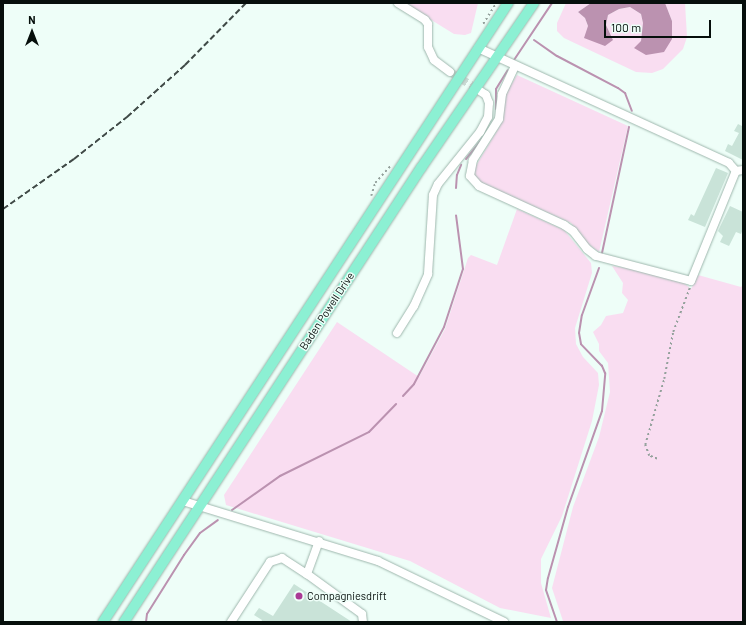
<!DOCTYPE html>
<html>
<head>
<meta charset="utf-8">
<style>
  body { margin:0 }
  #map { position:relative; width:746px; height:625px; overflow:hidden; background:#eefef8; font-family:Barlow,sans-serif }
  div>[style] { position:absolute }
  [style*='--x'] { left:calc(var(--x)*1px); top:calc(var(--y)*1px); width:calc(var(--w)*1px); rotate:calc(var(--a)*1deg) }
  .green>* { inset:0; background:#f9ddf1 }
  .water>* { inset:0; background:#bb92b0 }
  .stream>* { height:2px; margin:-1px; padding:0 1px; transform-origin:1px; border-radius:1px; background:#bb92b0 }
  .building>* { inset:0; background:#c9e3d8 }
  .minor-tunnel>* { height:8px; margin-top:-4px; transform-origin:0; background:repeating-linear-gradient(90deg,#cbdad5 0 8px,transparent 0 12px) }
  .path>* { height:1.5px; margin-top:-0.75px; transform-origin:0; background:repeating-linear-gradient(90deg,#94a19c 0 2px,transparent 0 5px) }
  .roads { filter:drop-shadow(0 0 1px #9eb7ad) drop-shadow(0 0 1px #9eb7ad) }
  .minor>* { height:8px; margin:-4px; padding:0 4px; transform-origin:4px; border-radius:4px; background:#fff }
  .major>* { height:10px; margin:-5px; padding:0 5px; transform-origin:5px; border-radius:5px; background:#8cf0d3 }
  .rail>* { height:2px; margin-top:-1px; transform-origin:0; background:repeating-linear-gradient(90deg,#3f4946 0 6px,transparent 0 9px) }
  .dots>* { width:11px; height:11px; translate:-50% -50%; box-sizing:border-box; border:2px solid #eefef8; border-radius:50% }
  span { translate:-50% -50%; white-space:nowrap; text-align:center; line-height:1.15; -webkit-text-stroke:3px #eefef8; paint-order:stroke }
  .street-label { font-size:11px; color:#060f0c }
  .poi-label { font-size:11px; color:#060f0c }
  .left { translate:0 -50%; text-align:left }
  .frame { position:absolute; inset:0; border:4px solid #060f0c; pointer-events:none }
  .north { position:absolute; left:12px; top:12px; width:40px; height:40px; -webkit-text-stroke:3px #eefef8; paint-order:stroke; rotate:0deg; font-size:11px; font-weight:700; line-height:16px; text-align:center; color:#060f0c }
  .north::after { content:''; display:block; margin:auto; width:14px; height:18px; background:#060f0c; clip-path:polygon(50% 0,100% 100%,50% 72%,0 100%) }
  .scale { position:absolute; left:604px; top:20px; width:107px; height:18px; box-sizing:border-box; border:2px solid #060f0c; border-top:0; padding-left:5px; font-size:12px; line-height:14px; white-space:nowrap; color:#060f0c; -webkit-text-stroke:3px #eefef8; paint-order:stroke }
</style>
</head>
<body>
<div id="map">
  <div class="green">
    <div style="clip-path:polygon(404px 3px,478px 3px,471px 33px,465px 35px,454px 34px)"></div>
    <div style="clip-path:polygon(566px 3px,591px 3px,578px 12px,585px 18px,588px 26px,613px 40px,606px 25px,608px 15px,619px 9px,630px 7px,641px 14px,643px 23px,641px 41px,672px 21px,665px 3px,685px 3px,687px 37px,683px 49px,663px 69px,652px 73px,636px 72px,564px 38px,557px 31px,557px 23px)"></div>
    <div style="clip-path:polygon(517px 75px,628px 126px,599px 252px,588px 244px,571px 223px,478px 182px,473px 176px,474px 169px,501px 124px,506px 93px)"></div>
    <div style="clip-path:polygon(517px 209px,564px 230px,591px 263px,592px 273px,575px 328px,576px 344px,583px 357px,598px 373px,599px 385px,592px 421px,562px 516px,541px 559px,541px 583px,551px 618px,500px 608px,410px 561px,226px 505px,224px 495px,337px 322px,419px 377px,445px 329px,468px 258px,471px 255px,497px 265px)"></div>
    <div style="clip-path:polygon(612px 266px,641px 270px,684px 283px,691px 289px,698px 275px,741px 287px,743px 285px,743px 622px,563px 621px,552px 588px,573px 507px,599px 437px,610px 392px,608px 363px,599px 351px,599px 344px,593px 332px,601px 325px,606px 316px,623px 313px,628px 300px,622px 293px,623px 283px)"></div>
  </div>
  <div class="water">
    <div style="clip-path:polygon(591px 3px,665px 3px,672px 21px,672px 39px,664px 52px,646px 55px,634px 48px,641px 41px,643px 23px,641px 14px,630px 7px,619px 9px,608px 15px,606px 25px,613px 40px,605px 46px,584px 38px,588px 26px,585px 18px,578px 12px)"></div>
  </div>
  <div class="stream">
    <div style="--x:534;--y:40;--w:28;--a:35"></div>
    <div style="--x:557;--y:56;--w:69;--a:27.7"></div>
    <div style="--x:618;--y:88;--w:9;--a:36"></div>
    <div style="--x:625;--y:93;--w:19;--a:69"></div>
    <div style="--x:514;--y:60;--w:69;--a:-56.3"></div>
    <div style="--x:496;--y:109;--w:20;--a:-90"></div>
    <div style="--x:496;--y:89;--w:22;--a:-58"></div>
    <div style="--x:466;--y:159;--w:26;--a:-51"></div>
    <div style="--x:456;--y:188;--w:13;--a:-86"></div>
    <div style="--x:457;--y:175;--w:11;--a:-68"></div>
    <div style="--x:602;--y:253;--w:129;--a:-77.9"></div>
    <div style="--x:403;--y:396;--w:16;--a:-47"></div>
    <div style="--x:414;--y:384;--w:64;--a:-62.2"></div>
    <div style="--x:444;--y:327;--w:61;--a:-71.9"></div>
    <div style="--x:463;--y:269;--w:54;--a:-97.4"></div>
    <div style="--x:232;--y:510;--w:59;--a:-35.3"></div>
    <div style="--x:280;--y:476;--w:99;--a:-26.3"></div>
    <div style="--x:369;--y:432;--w:39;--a:-46"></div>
    <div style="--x:146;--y:622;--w:8;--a:-83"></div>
    <div style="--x:147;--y:614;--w:70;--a:-57.9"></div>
    <div style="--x:184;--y:555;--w:27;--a:-54"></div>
    <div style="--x:200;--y:533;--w:22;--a:-36"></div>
    <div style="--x:557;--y:622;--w:34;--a:-109"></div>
    <div style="--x:546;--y:590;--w:12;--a:-81"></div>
    <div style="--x:548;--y:578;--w:74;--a:-74.3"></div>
    <div style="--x:568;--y:507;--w:102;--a:-70.5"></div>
    <div style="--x:602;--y:411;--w:38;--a:-85"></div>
    <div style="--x:605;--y:373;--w:8;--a:-113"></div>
    <div style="--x:602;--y:366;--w:30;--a:-134"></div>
    <div style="--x:581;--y:344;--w:11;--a:-100"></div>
    <div style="--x:579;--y:333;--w:18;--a:-81"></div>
    <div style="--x:582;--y:315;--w:50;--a:-70.1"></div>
  </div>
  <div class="building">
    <div style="clip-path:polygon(738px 124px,742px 126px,743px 124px,743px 160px,725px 151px,728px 144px,732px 146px,739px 133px,734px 131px)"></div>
    <div style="clip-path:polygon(716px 168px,728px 173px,705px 227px,688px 220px,691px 214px,694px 216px)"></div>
    <div style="clip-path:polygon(730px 206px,743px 212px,743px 229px,741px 234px,736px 232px,729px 246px,720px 242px,723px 236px,718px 231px)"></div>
    <div style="clip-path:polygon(294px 584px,352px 622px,261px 622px,262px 620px,254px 615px,259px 608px,273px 616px)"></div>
  </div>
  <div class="minor-tunnel">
    <div style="--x:450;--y:72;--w:36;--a:32"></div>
  </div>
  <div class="path">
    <div style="--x:483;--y:24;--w:25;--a:-58"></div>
    <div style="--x:371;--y:196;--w:14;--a:-73"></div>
    <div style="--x:375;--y:183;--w:24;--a:-48"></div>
    <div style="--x:657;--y:459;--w:9;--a:-159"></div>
    <div style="--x:649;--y:456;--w:12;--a:-110"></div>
    <div style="--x:645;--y:445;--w:69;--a:-73.9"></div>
    <div style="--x:664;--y:379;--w:48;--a:-79.2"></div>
    <div style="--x:673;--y:332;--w:48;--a:-69.3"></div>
  </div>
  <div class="roads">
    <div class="minor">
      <div style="--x:398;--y:3;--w:32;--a:32"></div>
      <div style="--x:425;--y:20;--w:5;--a:53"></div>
      <div style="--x:428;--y:24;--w:23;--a:90"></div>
      <div style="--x:428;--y:47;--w:14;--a:65"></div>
      <div style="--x:434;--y:60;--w:20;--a:37"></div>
      <div style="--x:478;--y:48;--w:276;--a:24.6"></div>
      <div style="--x:729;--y:163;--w:11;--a:49"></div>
      <div style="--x:736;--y:171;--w:7;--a:-8"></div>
      <div style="--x:515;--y:66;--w:31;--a:115"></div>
      <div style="--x:502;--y:94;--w:25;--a:97"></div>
      <div style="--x:499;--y:119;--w:49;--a:122.4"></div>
      <div style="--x:473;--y:160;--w:16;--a:101"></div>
      <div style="--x:470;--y:176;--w:13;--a:48"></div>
      <div style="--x:479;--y:186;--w:94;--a:24.6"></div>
      <div style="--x:564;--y:225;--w:11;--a:34"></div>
      <div style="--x:573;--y:231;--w:23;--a:52"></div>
      <div style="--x:587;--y:249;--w:11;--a:38"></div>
      <div style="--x:596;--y:256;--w:98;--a:14.7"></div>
      <div style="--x:691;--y:281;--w:119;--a:-67.8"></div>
      <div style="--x:397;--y:333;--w:32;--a:-58"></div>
      <div style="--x:414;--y:306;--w:35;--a:-66"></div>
      <div style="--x:428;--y:274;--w:79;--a:-86.4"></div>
      <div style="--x:433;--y:195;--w:12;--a:-66"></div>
      <div style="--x:438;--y:184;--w:67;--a:-51.1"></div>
      <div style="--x:480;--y:132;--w:17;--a:-62"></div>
      <div style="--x:488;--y:117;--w:14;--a:-86"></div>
      <div style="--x:489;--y:103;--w:9;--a:-111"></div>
      <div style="--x:486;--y:95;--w:7;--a:-146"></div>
      <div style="--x:183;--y:501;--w:204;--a:17.1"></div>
      <div style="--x:378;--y:561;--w:140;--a:25.8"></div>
      <div style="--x:307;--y:574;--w:68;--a:36"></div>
      <div style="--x:362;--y:614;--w:8;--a:83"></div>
      <div style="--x:231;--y:622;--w:72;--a:-57"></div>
      <div style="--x:270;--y:562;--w:13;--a:-18"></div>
      <div style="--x:282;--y:558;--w:30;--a:33"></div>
      <div style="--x:307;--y:574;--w:35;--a:-70"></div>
    </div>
    <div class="major">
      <div style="--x:103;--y:622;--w:740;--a:-56.8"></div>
      <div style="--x:124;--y:622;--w:543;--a:-56.81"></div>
      <div style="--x:421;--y:168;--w:200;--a:-55.6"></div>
    </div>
  </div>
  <div class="rail">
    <div style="--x:3;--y:209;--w:87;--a:-35.2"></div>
    <div style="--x:74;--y:159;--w:68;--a:-38.4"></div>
    <div style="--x:127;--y:117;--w:78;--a:-41.9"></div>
    <div style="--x:185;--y:65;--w:87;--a:-45.5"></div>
  </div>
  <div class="dots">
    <div style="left:299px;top:596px;background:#aa3995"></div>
  </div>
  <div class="street-label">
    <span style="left:327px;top:311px;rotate:-57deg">Baden Powell Drive</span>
  </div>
  <div class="poi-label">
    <span class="left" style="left:307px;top:596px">Compagniesdrift</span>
  </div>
  <div class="frame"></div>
  <div class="north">N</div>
  <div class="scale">100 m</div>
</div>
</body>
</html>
